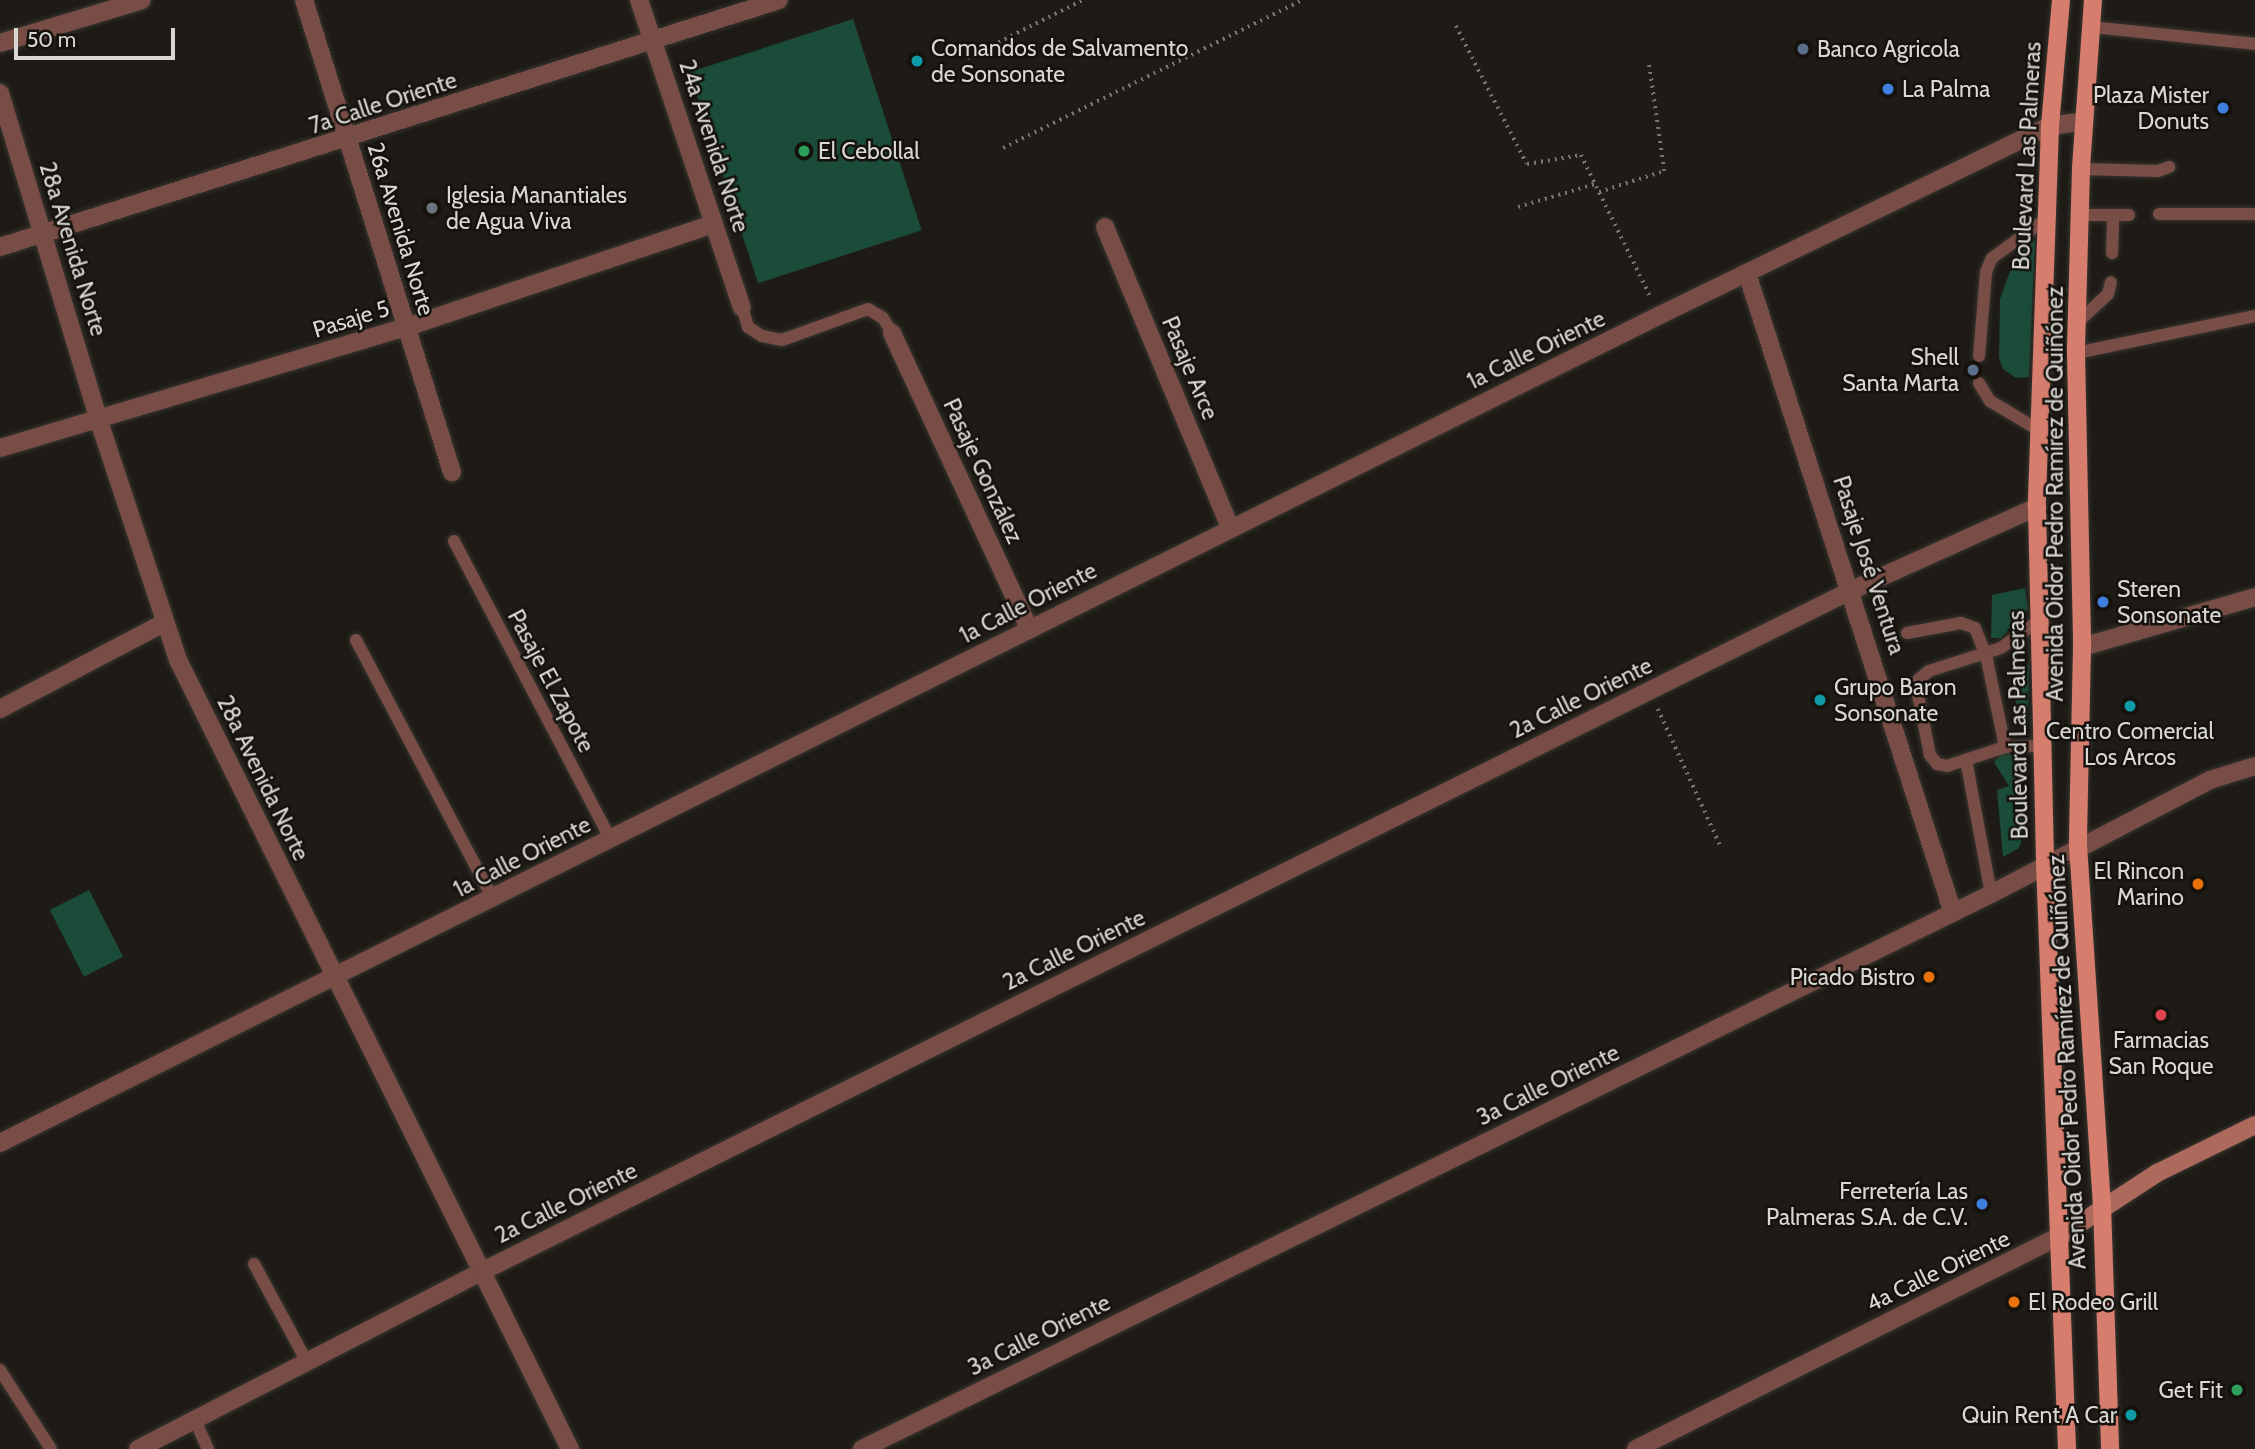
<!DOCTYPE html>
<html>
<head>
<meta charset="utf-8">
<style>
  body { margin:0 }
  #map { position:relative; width:2255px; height:1449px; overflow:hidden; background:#1e1b16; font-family:Cabin,sans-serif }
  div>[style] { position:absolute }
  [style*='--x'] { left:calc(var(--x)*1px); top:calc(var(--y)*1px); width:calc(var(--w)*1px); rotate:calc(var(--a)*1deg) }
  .green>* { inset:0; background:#1a4c39; transform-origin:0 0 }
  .path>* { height:3.5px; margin-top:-1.75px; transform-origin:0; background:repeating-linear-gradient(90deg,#777570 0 2px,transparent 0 7px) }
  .roads { filter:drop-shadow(0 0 2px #383530) drop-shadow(0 0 2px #383530) }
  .lane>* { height:12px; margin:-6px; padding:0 6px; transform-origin:6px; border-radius:6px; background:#784d45 }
  .street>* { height:18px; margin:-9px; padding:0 9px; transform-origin:9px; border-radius:9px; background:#784d45 }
  .secondary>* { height:18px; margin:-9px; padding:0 9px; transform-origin:9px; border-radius:9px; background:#ad695c }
  .primary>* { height:18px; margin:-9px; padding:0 9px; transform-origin:9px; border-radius:9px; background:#d67d6d }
  .dots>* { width:19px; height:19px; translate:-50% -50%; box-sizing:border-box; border:4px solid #15120d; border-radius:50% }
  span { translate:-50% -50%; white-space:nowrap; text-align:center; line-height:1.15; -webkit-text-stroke:5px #15120d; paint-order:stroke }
  .poi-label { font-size:23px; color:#d8d7d3 }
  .left { translate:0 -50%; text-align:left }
  .right { translate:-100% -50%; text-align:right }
  .street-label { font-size:23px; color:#d8d7d3 }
  .scale { position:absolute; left:14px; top:28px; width:161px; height:32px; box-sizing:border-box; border:4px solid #d8d7d3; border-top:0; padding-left:9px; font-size:21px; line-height:24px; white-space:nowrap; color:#d8d7d3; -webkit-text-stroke:5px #15120d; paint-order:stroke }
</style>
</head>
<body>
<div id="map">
  <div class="green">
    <div style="left:853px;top:19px;width:222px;height:172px;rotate:72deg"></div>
    <div style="clip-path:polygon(2035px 240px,2029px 377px,2016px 378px,2003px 369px,1999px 357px,2000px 299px,2015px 257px)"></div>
    <div style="clip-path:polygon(2025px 588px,2028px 609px,2001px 638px,1991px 638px,1992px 595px)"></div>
    <div style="clip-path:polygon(2029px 662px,2028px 728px,2017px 723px,2015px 679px)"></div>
    <div style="clip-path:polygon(2005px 749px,2027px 757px,2026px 828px,2019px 848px,2003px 857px,1997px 790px,2009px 786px,1994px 762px)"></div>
    <div style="left:89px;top:890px;width:75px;height:44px;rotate:63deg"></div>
  </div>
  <div class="path">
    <div style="--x:1456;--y:26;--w:155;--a:62.8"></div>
    <div style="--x:1527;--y:164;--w:55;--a:-9.5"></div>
    <div style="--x:1581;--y:155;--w:159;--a:63.9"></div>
    <div style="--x:967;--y:58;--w:130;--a:-26.6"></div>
    <div style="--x:1003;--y:148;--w:334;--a:-26.3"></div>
    <div style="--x:1599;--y:192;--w:68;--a:-17.9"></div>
    <div style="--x:1664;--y:171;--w:107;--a:-98.1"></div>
    <div style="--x:1518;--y:207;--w:80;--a:-16.6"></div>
    <div style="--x:1658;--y:709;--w:149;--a:65.5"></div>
  </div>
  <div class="roads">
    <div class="lane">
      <div style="--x:2091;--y:27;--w:165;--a:5.9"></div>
      <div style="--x:2081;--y:169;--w:77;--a:1.5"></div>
      <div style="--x:2158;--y:171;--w:12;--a:-20"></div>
      <div style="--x:2159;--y:214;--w:96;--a:0"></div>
      <div style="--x:2079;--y:215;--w:50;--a:0"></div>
      <div style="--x:2112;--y:253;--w:38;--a:-88"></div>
      <div style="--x:742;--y:307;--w:21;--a:73"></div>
      <div style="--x:748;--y:327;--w:17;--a:33"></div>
      <div style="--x:762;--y:336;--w:20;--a:11"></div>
      <div style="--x:782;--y:340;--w:91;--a:-19.8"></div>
      <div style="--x:868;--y:309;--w:17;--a:31"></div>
      <div style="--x:883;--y:318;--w:17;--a:59"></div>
      <div style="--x:2077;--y:323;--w:42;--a:-43.1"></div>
      <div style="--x:2108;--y:294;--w:12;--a:-76"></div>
      <div style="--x:2076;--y:353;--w:183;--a:-11.7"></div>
      <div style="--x:1979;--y:356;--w:84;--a:-85.2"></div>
      <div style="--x:1986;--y:272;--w:15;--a:-67"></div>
      <div style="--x:1992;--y:258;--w:68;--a:-36"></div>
      <div style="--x:1979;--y:383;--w:21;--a:59"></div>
      <div style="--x:1990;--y:401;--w:55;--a:30.8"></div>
      <div style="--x:454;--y:541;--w:338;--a:62.3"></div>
      <div style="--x:2041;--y:619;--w:49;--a:144.1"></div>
      <div style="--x:2001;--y:648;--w:76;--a:162.3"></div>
      <div style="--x:1929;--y:671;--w:13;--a:141"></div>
      <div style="--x:1919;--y:679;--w:11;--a:100"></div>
      <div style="--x:1917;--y:690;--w:66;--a:78.7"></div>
      <div style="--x:1930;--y:755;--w:11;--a:52"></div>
      <div style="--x:1937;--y:764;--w:10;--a:11"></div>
      <div style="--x:1947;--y:766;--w:61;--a:-18.1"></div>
      <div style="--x:2005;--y:747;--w:37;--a:-2"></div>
      <div style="--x:1907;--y:633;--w:55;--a:-10.5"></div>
      <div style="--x:1961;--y:623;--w:15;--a:20"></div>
      <div style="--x:1975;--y:628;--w:29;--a:68"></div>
      <div style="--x:1986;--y:655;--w:94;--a:78.3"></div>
      <div style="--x:356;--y:640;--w:293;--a:62.1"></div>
      <div style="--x:1966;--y:760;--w:136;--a:79.4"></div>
      <div style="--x:254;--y:1264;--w:111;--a:61.6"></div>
      <div style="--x:0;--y:1370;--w:94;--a:57.2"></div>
      <div style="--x:195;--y:1420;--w:32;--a:66"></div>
    </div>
    <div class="street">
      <div style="--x:304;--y:0;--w:495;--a:72.6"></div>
      <div style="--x:639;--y:0;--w:324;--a:71.5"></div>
      <div style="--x:0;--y:43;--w:148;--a:-16.8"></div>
      <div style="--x:0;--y:93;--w:343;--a:73.2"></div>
      <div style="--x:99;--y:421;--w:252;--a:71.7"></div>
      <div style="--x:178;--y:660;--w:881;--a:63.58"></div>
      <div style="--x:1105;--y:227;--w:326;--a:67.4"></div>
      <div style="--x:0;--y:247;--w:817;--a:-17.59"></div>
      <div style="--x:1747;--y:273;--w:672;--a:72.16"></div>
      <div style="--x:892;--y:333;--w:327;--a:65.1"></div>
      <div style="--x:0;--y:448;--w:425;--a:-16.6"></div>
      <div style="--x:407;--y:327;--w:323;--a:-18.6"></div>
      <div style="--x:2082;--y:647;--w:180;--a:-16.1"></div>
      <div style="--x:0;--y:709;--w:185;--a:-27.7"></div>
      <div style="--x:0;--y:1143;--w:1855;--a:-26.51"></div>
      <div style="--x:1660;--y:315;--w:433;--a:-25.9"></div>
      <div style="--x:2050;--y:126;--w:34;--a:-8"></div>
      <div style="--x:138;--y:1449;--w:388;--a:-27.3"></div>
      <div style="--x:483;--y:1271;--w:1529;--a:-26.45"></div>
      <div style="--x:1852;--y:590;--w:203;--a:-24.2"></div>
      <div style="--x:862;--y:1449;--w:1258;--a:-26.18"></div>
      <div style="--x:1991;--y:894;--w:247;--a:-27.5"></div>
      <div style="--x:2210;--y:780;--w:47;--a:-17.3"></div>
      <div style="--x:1636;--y:1449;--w:477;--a:-26.7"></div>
    </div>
    <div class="secondary">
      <div style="--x:2062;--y:1235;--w:113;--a:-33.1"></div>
      <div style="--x:2157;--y:1173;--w:109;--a:-26.1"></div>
    </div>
    <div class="primary">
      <div style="--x:2061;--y:0;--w:126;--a:95"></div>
      <div style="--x:2050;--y:126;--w:381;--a:92"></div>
      <div style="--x:2037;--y:507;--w:356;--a:88.7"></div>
      <div style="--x:2045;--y:863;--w:586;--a:87.85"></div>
      <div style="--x:2093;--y:0;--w:169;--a:94.1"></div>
      <div style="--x:2081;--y:169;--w:184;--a:91.6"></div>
      <div style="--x:2076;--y:353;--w:294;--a:88.8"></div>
      <div style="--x:2082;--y:647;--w:198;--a:91.2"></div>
      <div style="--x:2078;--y:845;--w:361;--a:86.2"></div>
      <div style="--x:2102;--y:1205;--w:244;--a:88.1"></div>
    </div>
  </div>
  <div class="dots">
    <div style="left:1803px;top:49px;background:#5c6f8a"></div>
    <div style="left:917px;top:61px;background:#0f9aa8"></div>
    <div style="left:1888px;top:89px;background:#3f7fe0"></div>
    <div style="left:2223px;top:108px;background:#3f7fe0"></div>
    <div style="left:804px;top:151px;background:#2e9e5b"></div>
    <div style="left:432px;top:208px;background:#6b7280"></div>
    <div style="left:1973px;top:370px;background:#5c6f8a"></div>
    <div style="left:2103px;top:602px;background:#3f7fe0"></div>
    <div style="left:1820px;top:700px;background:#0f9aa8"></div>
    <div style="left:2130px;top:706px;background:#0f9aa8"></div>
    <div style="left:2198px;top:884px;background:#e8710a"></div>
    <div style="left:1929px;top:977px;background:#e8710a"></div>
    <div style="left:2161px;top:1015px;background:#e0444e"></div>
    <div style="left:1982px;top:1204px;background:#3f7fe0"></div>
    <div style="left:2014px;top:1302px;background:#e8710a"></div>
    <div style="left:2237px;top:1390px;background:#2e9e5b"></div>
    <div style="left:2131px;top:1415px;background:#0f9aa8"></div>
  </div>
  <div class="poi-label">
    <span class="left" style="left:931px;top:61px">Comandos de Salvamento<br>de Sonsonate</span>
    <span class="left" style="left:1817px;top:49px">Banco Agricola</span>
    <span class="left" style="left:1902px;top:89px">La Palma</span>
    <span class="right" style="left:2209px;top:108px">Plaza Mister<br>Donuts</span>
    <span class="left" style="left:818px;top:151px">El Cebollal</span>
    <span class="left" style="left:446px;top:208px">Iglesia Manantiales<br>de Agua Viva</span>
    <span class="right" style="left:1959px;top:370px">Shell<br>Santa Marta</span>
    <span class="left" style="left:2117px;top:602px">Steren<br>Sonsonate</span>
    <span class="left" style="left:1834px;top:700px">Grupo Baron<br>Sonsonate</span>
    <span style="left:2130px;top:744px">Centro Comercial<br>Los Arcos</span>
    <span class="right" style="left:2184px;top:884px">El Rincon<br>Marino</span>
    <span class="right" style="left:1915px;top:977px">Picado Bistro</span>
    <span style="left:2161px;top:1053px">Farmacias<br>San Roque</span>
    <span class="right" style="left:1968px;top:1204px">Ferretería Las<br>Palmeras S.A. de C.V.</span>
    <span class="left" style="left:2028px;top:1302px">El Rodeo Grill</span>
    <span class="right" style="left:2223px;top:1390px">Get Fit</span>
    <span class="right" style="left:2117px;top:1415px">Quin Rent A Car</span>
  </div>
  <div class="street-label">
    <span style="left:383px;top:103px;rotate:-18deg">7a Calle Oriente</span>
    <span style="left:714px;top:146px;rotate:72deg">24a Avenida Norte</span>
    <span style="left:2027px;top:156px;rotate:-87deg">Boulevard Las Palmeras</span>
    <span style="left:401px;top:229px;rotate:73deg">26a Avenida Norte</span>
    <span style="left:73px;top:249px;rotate:73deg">28a Avenida Norte</span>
    <span style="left:351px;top:319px;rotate:-17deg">Pasaje 5</span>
    <span style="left:1536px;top:350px;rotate:-26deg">1a Calle Oriente</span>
    <span style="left:1190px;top:368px;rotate:67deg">Pasaje Arce</span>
    <span style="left:983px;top:471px;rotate:65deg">Pasaje González</span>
    <span style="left:2055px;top:494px;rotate:-90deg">Avenida Oidor Pedro Ramírez de Quiñónez</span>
    <span style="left:1869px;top:565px;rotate:72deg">Pasaje José Ventura</span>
    <span style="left:1028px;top:603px;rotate:-27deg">1a Calle Oriente</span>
    <span style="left:551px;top:681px;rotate:62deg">Pasaje El Zapote</span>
    <span style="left:1581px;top:698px;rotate:-26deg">2a Calle Oriente</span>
    <span style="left:2018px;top:725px;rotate:-91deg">Boulevard Las Palmeras</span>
    <span style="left:263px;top:778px;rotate:64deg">28a Avenida Norte</span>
    <span style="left:522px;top:857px;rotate:-27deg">1a Calle Oriente</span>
    <span style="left:1074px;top:950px;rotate:-26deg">2a Calle Oriente</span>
    <span style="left:2067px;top:1062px;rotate:-93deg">Avenida Oidor Pedro Ramírez de Quiñónez</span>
    <span style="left:1548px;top:1085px;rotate:-26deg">3a Calle Oriente</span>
    <span style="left:566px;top:1203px;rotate:-26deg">2a Calle Oriente</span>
    <span style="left:1938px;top:1271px;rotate:-26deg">4a Calle Oriente</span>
    <span style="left:1039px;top:1335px;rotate:-26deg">3a Calle Oriente</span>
  </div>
  <div class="scale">50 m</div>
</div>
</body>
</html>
